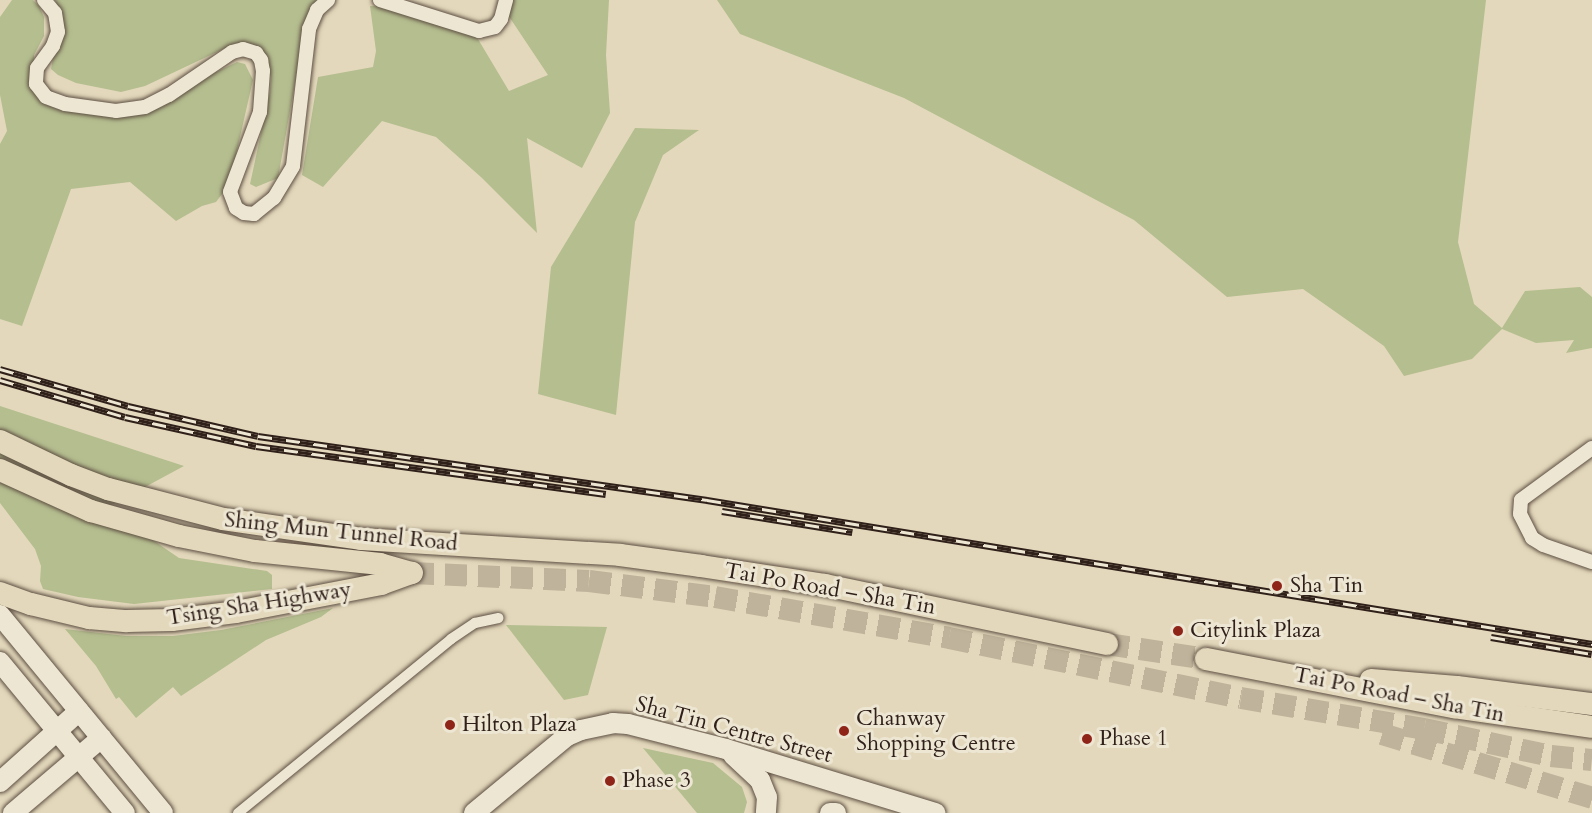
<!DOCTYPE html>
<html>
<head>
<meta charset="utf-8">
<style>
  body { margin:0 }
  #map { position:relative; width:1592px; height:813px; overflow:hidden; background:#e3d8bb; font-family:Cardo,serif }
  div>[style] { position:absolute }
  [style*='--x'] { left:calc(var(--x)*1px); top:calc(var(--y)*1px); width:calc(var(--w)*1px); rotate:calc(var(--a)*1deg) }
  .green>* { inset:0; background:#b5be8f }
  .trunk-tunnel>* { height:22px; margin-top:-11px; transform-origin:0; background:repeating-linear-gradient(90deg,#bfb39b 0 22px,transparent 0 33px) }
  .roads { filter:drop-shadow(0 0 2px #5d4e42) drop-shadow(0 0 2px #5d4e42) }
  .pedestrian>* { height:10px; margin:-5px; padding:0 5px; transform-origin:5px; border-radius:5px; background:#ede6d3 }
  .minor>* { height:14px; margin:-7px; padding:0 7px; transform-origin:7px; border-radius:7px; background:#ede6d3 }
  .secondary>* { height:20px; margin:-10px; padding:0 10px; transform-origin:10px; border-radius:10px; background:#ede6d3 }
  .trunk>* { height:22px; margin:-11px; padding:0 11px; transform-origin:11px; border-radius:11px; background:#e3d8bb }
  .rail>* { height:7px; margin-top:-3.5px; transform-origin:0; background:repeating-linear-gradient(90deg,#ede6d3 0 14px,#30201a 0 28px); box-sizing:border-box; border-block:2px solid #30201a }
  .dots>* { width:16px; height:16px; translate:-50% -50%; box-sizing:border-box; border:3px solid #ede6d3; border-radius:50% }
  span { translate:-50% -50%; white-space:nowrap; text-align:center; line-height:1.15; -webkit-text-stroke:6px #ede6d3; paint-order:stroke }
  .street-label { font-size:22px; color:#30201a }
  .poi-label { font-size:22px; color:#30201a }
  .left { translate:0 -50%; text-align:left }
</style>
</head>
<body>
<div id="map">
  <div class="green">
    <div style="clip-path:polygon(12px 0,33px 0,39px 6px,44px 17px,44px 36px,34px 55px,34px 76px,47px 90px,70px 100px,121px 110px,151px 103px,237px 62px,245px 64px,253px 80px,229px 185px,216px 202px,202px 206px,176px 221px,130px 182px,71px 189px,22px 326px,0 319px,0 144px,7px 131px,0 95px,0 17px)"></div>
    <div style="clip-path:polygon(55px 0,322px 0,304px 33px,278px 178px,256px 187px,250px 184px,270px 92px,271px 77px,265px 61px,255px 49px,236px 43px,145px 86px,121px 92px,76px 83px,58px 75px,51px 69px,61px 14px)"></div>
    <div style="clip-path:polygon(509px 0,609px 0,606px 55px,610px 113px,582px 168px,527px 138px,537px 233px,482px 178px,436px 137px,382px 121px,323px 187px,302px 175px,318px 77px,373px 67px,376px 51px,370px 6px,398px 7px,469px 24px,509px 91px,548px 75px,504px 9px)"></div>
    <div style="clip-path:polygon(717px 0,1486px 0,1458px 242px,1474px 304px,1502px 328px,1525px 291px,1580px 287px,1592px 297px,1592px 348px,1566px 353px,1574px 340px,1536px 343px,1502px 329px,1472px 359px,1404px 376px,1384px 346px,1303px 289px,1227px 297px,1134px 220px,904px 98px,740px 34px)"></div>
    <div style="clip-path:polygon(635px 128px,699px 130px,663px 155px,635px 222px,616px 415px,538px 394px,551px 267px)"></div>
    <div style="clip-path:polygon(0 406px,184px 466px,106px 508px,179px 558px,267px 571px,272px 575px,272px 589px,134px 604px,78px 597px,43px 589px,40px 581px,41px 566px,35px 549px,0 503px)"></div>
    <div style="clip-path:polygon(333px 608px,321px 617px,266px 640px,181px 696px,173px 687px,136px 718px,119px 697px,116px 699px,96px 666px,65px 629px,126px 636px,173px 636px,221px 630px)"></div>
    <div style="clip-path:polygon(506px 625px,607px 627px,588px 695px,564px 700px)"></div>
    <div style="clip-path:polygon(643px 748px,713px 763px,742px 787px,747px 802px,744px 813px,697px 813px)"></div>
  </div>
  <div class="trunk-tunnel">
    <div style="--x:412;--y:573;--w:177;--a:2.6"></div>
    <div style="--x:589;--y:581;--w:127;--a:7.2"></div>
    <div style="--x:715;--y:597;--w:238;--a:9.9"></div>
    <div style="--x:949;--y:638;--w:298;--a:11.6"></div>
    <div style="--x:1241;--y:698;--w:186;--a:9.6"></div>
    <div style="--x:1424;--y:729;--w:130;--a:12"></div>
    <div style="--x:1551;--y:756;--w:41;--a:5.6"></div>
    <div style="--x:1107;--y:644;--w:100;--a:8.6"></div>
    <div style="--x:1382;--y:734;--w:220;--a:16.9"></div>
  </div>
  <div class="roads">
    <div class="pedestrian">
      <div style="--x:238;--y:813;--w:275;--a:-39.2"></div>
      <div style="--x:451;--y:639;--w:29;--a:-34"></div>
      <div style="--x:475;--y:623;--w:24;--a:-12"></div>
    </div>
    <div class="minor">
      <div style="--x:44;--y:0;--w:17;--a:50"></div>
      <div style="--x:55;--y:13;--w:19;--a:81"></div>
      <div style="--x:58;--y:32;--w:15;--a:110"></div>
      <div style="--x:53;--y:46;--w:27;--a:126"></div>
      <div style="--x:37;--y:68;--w:16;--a:94"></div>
      <div style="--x:36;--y:84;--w:16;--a:52"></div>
      <div style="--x:46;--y:97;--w:20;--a:20"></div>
      <div style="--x:65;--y:104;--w:51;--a:7.8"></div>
      <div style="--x:116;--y:111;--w:29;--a:-8"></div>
      <div style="--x:145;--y:107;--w:27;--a:-27"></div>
      <div style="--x:169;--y:95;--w:76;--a:-34.3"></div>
      <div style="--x:232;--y:52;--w:11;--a:-15"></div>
      <div style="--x:243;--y:49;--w:14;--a:17"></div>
      <div style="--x:256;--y:53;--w:9;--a:54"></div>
      <div style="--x:261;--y:60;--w:11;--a:80"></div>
      <div style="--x:263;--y:71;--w:41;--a:94.2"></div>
      <div style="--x:260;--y:112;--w:85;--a:110.6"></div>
      <div style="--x:230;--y:192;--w:17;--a:69"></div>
      <div style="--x:236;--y:208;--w:9;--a:32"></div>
      <div style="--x:244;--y:213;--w:10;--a:6"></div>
      <div style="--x:254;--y:214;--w:26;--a:-39"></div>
      <div style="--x:274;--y:198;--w:37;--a:-59"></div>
      <div style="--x:293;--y:166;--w:138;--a:-83.3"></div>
      <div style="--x:309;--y:29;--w:21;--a:-67"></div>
      <div style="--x:317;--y:10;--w:15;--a:-42"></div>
      <div style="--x:380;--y:0;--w:104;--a:17.4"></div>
      <div style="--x:479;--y:31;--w:16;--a:-14"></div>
      <div style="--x:495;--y:27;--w:10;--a:-53"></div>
      <div style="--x:501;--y:19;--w:20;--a:-75"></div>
      <div style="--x:1592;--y:448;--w:88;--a:143.8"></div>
      <div style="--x:1521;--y:500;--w:14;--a:94"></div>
      <div style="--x:1520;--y:514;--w:27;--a:63"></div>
      <div style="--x:1532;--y:538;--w:13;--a:32"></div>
      <div style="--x:1543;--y:545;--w:52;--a:19.1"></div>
    </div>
    <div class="secondary">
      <div style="--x:0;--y:615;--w:256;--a:50.5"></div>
      <div style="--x:0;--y:662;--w:196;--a:50.4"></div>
      <div style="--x:733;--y:755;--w:37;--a:43"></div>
      <div style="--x:760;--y:780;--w:18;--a:68"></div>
      <div style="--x:767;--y:797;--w:16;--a:94"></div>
      <div style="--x:0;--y:782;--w:106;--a:-41.9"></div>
      <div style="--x:13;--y:813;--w:116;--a:-40.4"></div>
      <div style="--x:474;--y:813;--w:121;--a:-39.6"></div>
      <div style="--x:567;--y:736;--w:15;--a:-23"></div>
      <div style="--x:581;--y:730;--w:33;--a:-12"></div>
      <div style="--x:613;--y:723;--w:15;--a:4"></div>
      <div style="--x:628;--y:724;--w:101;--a:14.3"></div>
      <div style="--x:726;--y:749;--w:219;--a:17"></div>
      <div style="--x:830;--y:813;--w:6;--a:0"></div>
    </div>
    <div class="trunk">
      <div style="--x:0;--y:441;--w:79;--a:25.6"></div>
      <div style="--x:71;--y:475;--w:40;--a:21"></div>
      <div style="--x:108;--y:489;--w:119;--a:14.6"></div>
      <div style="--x:223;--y:519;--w:139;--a:8.2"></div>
      <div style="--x:361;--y:539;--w:259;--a:3.5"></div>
      <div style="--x:620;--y:555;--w:82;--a:7.7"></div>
      <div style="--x:701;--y:566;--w:125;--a:8.7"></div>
      <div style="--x:825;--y:585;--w:288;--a:11.8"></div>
      <div style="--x:0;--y:470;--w:100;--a:24.3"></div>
      <div style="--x:91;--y:511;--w:91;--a:15.9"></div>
      <div style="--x:179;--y:536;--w:77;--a:11.2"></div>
      <div style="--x:255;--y:551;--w:126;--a:5.9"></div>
      <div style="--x:380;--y:564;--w:33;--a:16"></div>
      <div style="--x:0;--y:593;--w:33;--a:20"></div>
      <div style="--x:31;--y:604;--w:60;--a:13.6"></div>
      <div style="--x:89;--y:618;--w:38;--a:5"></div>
      <div style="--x:127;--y:621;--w:45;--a:-1.3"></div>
      <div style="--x:172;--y:620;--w:64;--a:-7.1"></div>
      <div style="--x:236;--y:612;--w:148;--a:-10.9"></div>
      <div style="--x:381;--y:584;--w:33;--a:-20"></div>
      <div style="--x:1206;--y:659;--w:253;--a:11"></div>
      <div style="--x:1454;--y:707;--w:139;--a:8.2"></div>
      <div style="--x:1371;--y:680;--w:86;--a:4.7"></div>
      <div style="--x:1457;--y:687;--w:136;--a:7.2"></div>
    </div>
  </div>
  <div class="rail">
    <div style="--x:0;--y:369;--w:133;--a:16.1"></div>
    <div style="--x:128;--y:406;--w:133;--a:13"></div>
    <div style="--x:258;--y:436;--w:454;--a:8.1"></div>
    <div style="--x:707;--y:500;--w:897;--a:9.24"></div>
    <div style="--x:0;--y:380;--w:130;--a:16.5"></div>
    <div style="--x:125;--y:417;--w:134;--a:12.5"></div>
    <div style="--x:256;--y:446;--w:353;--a:7.8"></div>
    <div style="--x:722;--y:511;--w:132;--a:9.2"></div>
    <div style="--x:1491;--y:637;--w:102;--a:9.6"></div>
  </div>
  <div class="dots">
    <div style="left:1277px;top:586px;background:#8f2418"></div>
    <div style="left:1178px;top:631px;background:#8f2418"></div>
    <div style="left:450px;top:725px;background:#8f2418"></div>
    <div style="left:844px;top:731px;background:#8f2418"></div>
    <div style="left:1087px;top:739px;background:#8f2418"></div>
    <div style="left:610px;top:781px;background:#8f2418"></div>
  </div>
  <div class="street-label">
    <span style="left:341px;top:532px;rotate:6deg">Shing Mun Tunnel Road</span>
    <span style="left:830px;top:589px;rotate:10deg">Tai Po Road – Sha Tin</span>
    <span style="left:259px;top:604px;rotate:-9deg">Tsing Sha Highway</span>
    <span style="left:1399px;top:695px;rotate:11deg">Tai Po Road – Sha Tin</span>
    <span style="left:734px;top:730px;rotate:15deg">Sha Tin Centre Street</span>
  </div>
  <div class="poi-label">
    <span class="left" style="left:1290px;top:586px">Sha Tin</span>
    <span class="left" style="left:1190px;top:631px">Citylink Plaza</span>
    <span class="left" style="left:856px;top:731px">Chanway<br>Shopping Centre</span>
    <span class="left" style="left:462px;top:725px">Hilton Plaza</span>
    <span class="left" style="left:1099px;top:739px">Phase 1</span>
    <span class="left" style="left:622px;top:781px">Phase 3</span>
  </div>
</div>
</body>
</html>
